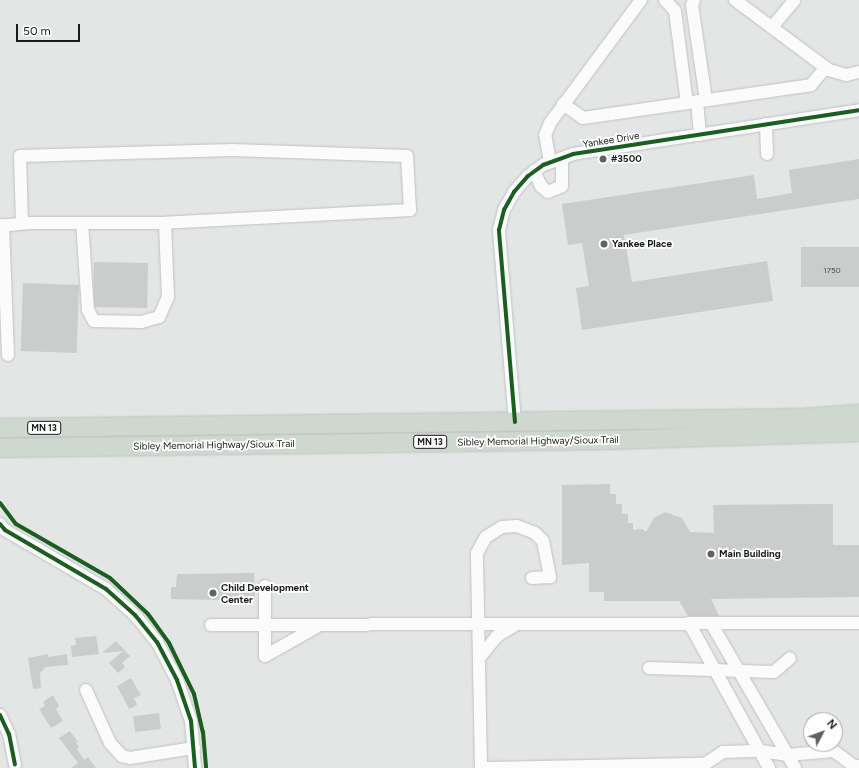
<!DOCTYPE html>
<html>
<head>
<meta charset="utf-8">
<style>
  body { margin:0 }
  #map { position:relative; width:859px; height:768px; overflow:hidden; background:#e3e6e5; font-family:Figtree,sans-serif }
  div>[style] { position:absolute }
  [style*='--x'] { left:calc(var(--x)*1px); top:calc(var(--y)*1px); width:calc(var(--w)*1px); rotate:calc(var(--a)*1deg) }
  .building>* { inset:0; background:#cbcdcd; transform-origin:0 0 }
  .roads { filter:drop-shadow(0 0 1px #c0c2c1) drop-shadow(0 0 1px #c0c2c1) }
  .minor>* { height:12px; margin:-6px; padding:0 6px; transform-origin:6px; border-radius:6px; background:#fbfbfb }
  .highway>* { height:18px; margin:-9px; padding:0 9px; transform-origin:9px; border-radius:9px; background:#cfd8cf }
  .cycleway>* { height:4px; margin:-2px; padding:0 2px; transform-origin:2px; border-radius:2px; background:#1b5e20 }
  .dots>* { width:11px; height:11px; translate:-50% -50%; box-sizing:border-box; border:2px solid #fff; border-radius:50% }
  span { translate:-50% -50%; white-space:nowrap; text-align:center; line-height:1.15; -webkit-text-stroke:3.5px #fff; paint-order:stroke }
  .number-label { font-size:8px; color:#474948 }
  .number-label span { -webkit-text-stroke-width:0 }
  .shield-label span { padding:1px 3px; background:#fff; border:1px solid; border-radius:3px; -webkit-text-stroke-width:0 }
  .shield-label { font-size:9px; color:#1a1c1b; font-weight:700 }
  .street-label { font-size:10px; color:#1a1c1b }
  .poi-label { font-size:10px; color:#1a1c1b; font-weight:700 }
  .left { translate:0 -50%; text-align:left }
  .north { position:absolute; left:803px; top:712px; width:40px; height:40px; box-sizing:border-box; background:#fff; border:1px solid #a3a4a4; border-radius:50%; rotate:49deg; font-size:11px; font-weight:700; line-height:16px; text-align:center; color:#1a1c1b }
  .north::after { content:''; display:block; margin:auto; width:14px; height:18px; background:#606362; clip-path:polygon(50% 0,100% 100%,50% 72%,0 100%) }
  .scale { position:absolute; left:16px; top:24px; width:64px; height:18px; box-sizing:border-box; border:2px solid #1a1c1b; border-top:0; padding-left:5px; font-size:12px; line-height:14px; white-space:nowrap; color:#1a1c1b; -webkit-text-stroke:3px #fff; paint-order:stroke }
</style>
</head>
<body>
<div id="map">
  <div class="building">
    <div style="clip-path:polygon(859px 159px,859px 199px,624px 235px,632px 282px,767px 261px,773px 301px,582px 330px,576px 288px,589px 286px,582px 243px,568px 245px,562px 204px,754px 175px,757px 199px,792px 193px,789px 170px)"></div>
    <div style="left:859px;top:247px;width:40px;height:58px;rotate:90deg"></div>
    <div style="left:94px;top:262px;width:54px;height:45px;rotate:1deg"></div>
    <div style="left:79px;top:285px;width:68px;height:56px;rotate:92deg"></div>
    <div style="clip-path:polygon(610px 484px,610px 494px,616px 494px,616px 504px,622px 504px,622px 514px,628px 514px,628px 523px,633px 523px,633px 530px,642px 529px,646px 532px,654px 518px,665px 512px,682px 518px,690px 532px,714px 533px,713px 505px,833px 504px,833px 545px,859px 545px,859px 597px,711px 599px,719px 616px,688px 616px,679px 601px,604px 601px,604px 592px,589px 592px,589px 563px,562px 565px,562px 485px)"></div>
    <div style="clip-path:polygon(254px 573px,255px 601px,171px 599px,171px 587px,176px 587px,177px 574px)"></div>
    <div style="clip-path:polygon(96px 636px,99px 654px,72px 657px,71px 646px,76px 645px,75px 638px)"></div>
    <div style="clip-path:polygon(116px 641px,130px 656px,122px 663px,125px 667px,118px 673px,109px 663px,123px 651px,102px 653px)"></div>
    <div style="clip-path:polygon(48px 654px,48px 657px,67px 654px,68px 665px,46px 667px,40px 673px,41px 688px,33px 689px,28px 658px)"></div>
    <div style="clip-path:polygon(131px 678px,141px 695px,134px 698px,137px 705px,129px 709px,117px 686px)"></div>
    <div style="clip-path:polygon(53px 695px,59px 706px,56px 709px,63px 721px,51px 728px,39px 709px,45px 706px,43px 702px)"></div>
    <div style="left:159px;top:713px;width:16px;height:26px;rotate:83deg"></div>
    <div style="clip-path:polygon(70px 731px,78px 742px,76px 743px,79px 747px,77px 749px,84px 760px,88px 757px,96px 768px,71px 768px,78px 763px,59px 738px)"></div>
  </div>
  <div class="roads">
    <div class="minor">
      <div style="--x:665;--y:0;--w:15;--a:48"></div>
      <div style="--x:675;--y:11;--w:93;--a:82.6"></div>
      <div style="--x:694;--y:0;--w:5;--a:112"></div>
      <div style="--x:692;--y:5;--w:96;--a:81.6"></div>
      <div style="--x:735;--y:0;--w:117;--a:36.7"></div>
      <div style="--x:829;--y:70;--w:18;--a:16"></div>
      <div style="--x:846;--y:75;--w:13;--a:-13"></div>
      <div style="--x:772;--y:27;--w:35;--a:-50"></div>
      <div style="--x:697;--y:101;--w:34;--a:85"></div>
      <div style="--x:563;--y:104;--w:24;--a:35"></div>
      <div style="--x:583;--y:118;--w:230;--a:-8.2"></div>
      <div style="--x:811;--y:85;--w:23;--a:-50"></div>
      <div style="--x:766;--y:124;--w:30;--a:88"></div>
      <div style="--x:550;--y:162;--w:27;--a:-100"></div>
      <div style="--x:545;--y:135;--w:13;--a:-67"></div>
      <div style="--x:550;--y:123;--w:153;--a:-53.5"></div>
      <div style="--x:534;--y:171;--w:17;--a:65"></div>
      <div style="--x:541;--y:186;--w:9;--a:41"></div>
      <div style="--x:548;--y:192;--w:15;--a:-23"></div>
      <div style="--x:562;--y:186;--w:28;--a:-90"></div>
      <div style="--x:22;--y:223;--w:67;--a:-91.7"></div>
      <div style="--x:20;--y:156;--w:212;--a:-1.6"></div>
      <div style="--x:232;--y:150;--w:175;--a:2"></div>
      <div style="--x:407;--y:156;--w:54;--a:86.8"></div>
      <div style="--x:410;--y:210;--w:245;--a:177"></div>
      <div style="--x:3;--y:225;--w:130;--a:87.8"></div>
      <div style="--x:0;--y:226;--w:29;--a:-6"></div>
      <div style="--x:29;--y:223;--w:136;--a:0"></div>
      <div style="--x:165;--y:223;--w:74;--a:87.7"></div>
      <div style="--x:168;--y:297;--w:22;--a:114"></div>
      <div style="--x:159;--y:317;--w:19;--a:164"></div>
      <div style="--x:141;--y:322;--w:47;--a:-178.8"></div>
      <div style="--x:94;--y:321;--w:13;--a:-119"></div>
      <div style="--x:88;--y:310;--w:87;--a:-93.9"></div>
      <div style="--x:515;--y:422;--w:193;--a:-94.8"></div>
      <div style="--x:499;--y:230;--w:21;--a:-76"></div>
      <div style="--x:504;--y:210;--w:21;--a:-61"></div>
      <div style="--x:514;--y:192;--w:21;--a:-49"></div>
      <div style="--x:528;--y:176;--w:19;--a:-36"></div>
      <div style="--x:543;--y:165;--w:32;--a:-20"></div>
      <div style="--x:573;--y:154;--w:289;--a:-8.7"></div>
      <div style="--x:0;--y:524;--w:8;--a:50"></div>
      <div style="--x:5;--y:530;--w:117;--a:30.3"></div>
      <div style="--x:106;--y:589;--w:39;--a:42"></div>
      <div style="--x:135;--y:615;--w:35;--a:51"></div>
      <div style="--x:157;--y:642;--w:43;--a:62.2"></div>
      <div style="--x:177;--y:680;--w:43;--a:71.1"></div>
      <div style="--x:191;--y:721;--w:47;--a:85.1"></div>
      <div style="--x:265;--y:586;--w:70;--a:90"></div>
      <div style="--x:265;--y:656;--w:63;--a:-29.4"></div>
      <div style="--x:689;--y:623;--w:166;--a:61.1"></div>
      <div style="--x:711;--y:623;--w:168;--a:59.9"></div>
      <div style="--x:211;--y:625;--w:648;--a:-0.18"></div>
      <div style="--x:480;--y:657;--w:27;--a:-51"></div>
      <div style="--x:497;--y:636;--w:21;--a:-31"></div>
      <div style="--x:649;--y:668;--w:125;--a:1.8"></div>
      <div style="--x:774;--y:672;--w:21;--a:-41"></div>
      <div style="--x:86;--y:690;--w:58;--a:65.6"></div>
      <div style="--x:110;--y:743;--w:18;--a:47"></div>
      <div style="--x:122;--y:756;--w:8;--a:14"></div>
      <div style="--x:130;--y:758;--w:65;--a:-8.9"></div>
      <div style="--x:0;--y:715;--w:21;--a:65"></div>
      <div style="--x:9;--y:734;--w:31;--a:79"></div>
      <div style="--x:481;--y:768;--w:215;--a:-91.1"></div>
      <div style="--x:477;--y:553;--w:18;--a:-61"></div>
      <div style="--x:486;--y:537;--w:19;--a:-32"></div>
      <div style="--x:502;--y:527;--w:15;--a:-4"></div>
      <div style="--x:517;--y:526;--w:19;--a:21"></div>
      <div style="--x:535;--y:533;--w:11;--a:45"></div>
      <div style="--x:543;--y:541;--w:37;--a:79"></div>
      <div style="--x:550;--y:577;--w:18;--a:177"></div>
      <div style="--x:487;--y:768;--w:218;--a:-1.1"></div>
      <div style="--x:705;--y:764;--w:22;--a:-34"></div>
      <div style="--x:723;--y:752;--w:37;--a:-2"></div>
      <div style="--x:760;--y:751;--w:27;--a:8"></div>
      <div style="--x:787;--y:755;--w:47;--a:-4.9"></div>
      <div style="--x:834;--y:751;--w:25;--a:37"></div>
      <div style="--x:854;--y:766;--w:5;--a:0"></div>
    </div>
    <div class="highway">
      <div style="--x:0;--y:428;--w:802;--a:-0.71"></div>
      <div style="--x:802;--y:418;--w:57;--a:-4"></div>
      <div style="--x:0;--y:448;--w:608;--a:-0.75"></div>
      <div style="--x:608;--y:440;--w:251;--a:-1.8"></div>
    </div>
  </div>
  <div class="cycleway">
    <div style="--x:515;--y:422;--w:193;--a:-94.8"></div>
    <div style="--x:499;--y:230;--w:21;--a:-76"></div>
    <div style="--x:504;--y:210;--w:21;--a:-61"></div>
    <div style="--x:514;--y:192;--w:21;--a:-49"></div>
    <div style="--x:528;--y:176;--w:19;--a:-36"></div>
    <div style="--x:543;--y:165;--w:32;--a:-20"></div>
    <div style="--x:573;--y:154;--w:289;--a:-8.7"></div>
    <div style="--x:0;--y:503;--w:26;--a:53"></div>
    <div style="--x:16;--y:524;--w:108;--a:29.9"></div>
    <div style="--x:110;--y:578;--w:52;--a:43.5"></div>
    <div style="--x:148;--y:614;--w:36;--a:54"></div>
    <div style="--x:169;--y:643;--w:57;--a:63.9"></div>
    <div style="--x:194;--y:694;--w:39;--a:77"></div>
    <div style="--x:203;--y:732;--w:36;--a:85"></div>
    <div style="--x:0;--y:524;--w:8;--a:50"></div>
    <div style="--x:5;--y:530;--w:117;--a:30.3"></div>
    <div style="--x:106;--y:589;--w:39;--a:42"></div>
    <div style="--x:135;--y:615;--w:35;--a:51"></div>
    <div style="--x:157;--y:642;--w:43;--a:62.2"></div>
    <div style="--x:177;--y:680;--w:43;--a:71.1"></div>
    <div style="--x:191;--y:721;--w:47;--a:85.1"></div>
    <div style="--x:0;--y:715;--w:21;--a:65"></div>
    <div style="--x:9;--y:734;--w:31;--a:79"></div>
  </div>
  <div class="dots">
    <div style="left:603px;top:159px;background:#606362"></div>
    <div style="left:604px;top:244px;background:#606362"></div>
    <div style="left:711px;top:554px;background:#606362"></div>
    <div style="left:213px;top:593px;background:#606362"></div>
  </div>
  <div class="number-label">
    <span style="left:832px;top:271px">1750</span>
  </div>
  <div class="shield-label">
    <span style="left:44px;top:428px">MN 13</span>
    <span style="left:430px;top:442px">MN 13</span>
  </div>
  <div class="street-label">
    <span style="left:611px;top:140px;rotate:-9deg">Yankee Drive</span>
    <span style="left:538px;top:441px;rotate:-1deg">Sibley Memorial Highway/Sioux Trail</span>
    <span style="left:214px;top:445px;rotate:-1deg">Sibley Memorial Highway/Sioux Trail</span>
  </div>
  <div class="poi-label">
    <span class="left" style="left:611px;top:159px">#3500</span>
    <span class="left" style="left:612px;top:244px">Yankee Place</span>
    <span class="left" style="left:719px;top:554px">Main Building</span>
    <span class="left" style="left:221px;top:593px">Child Development<br>Center</span>
  </div>
  <div class="north">N</div>
  <div class="scale">50 m</div>
</div>
</body>
</html>
